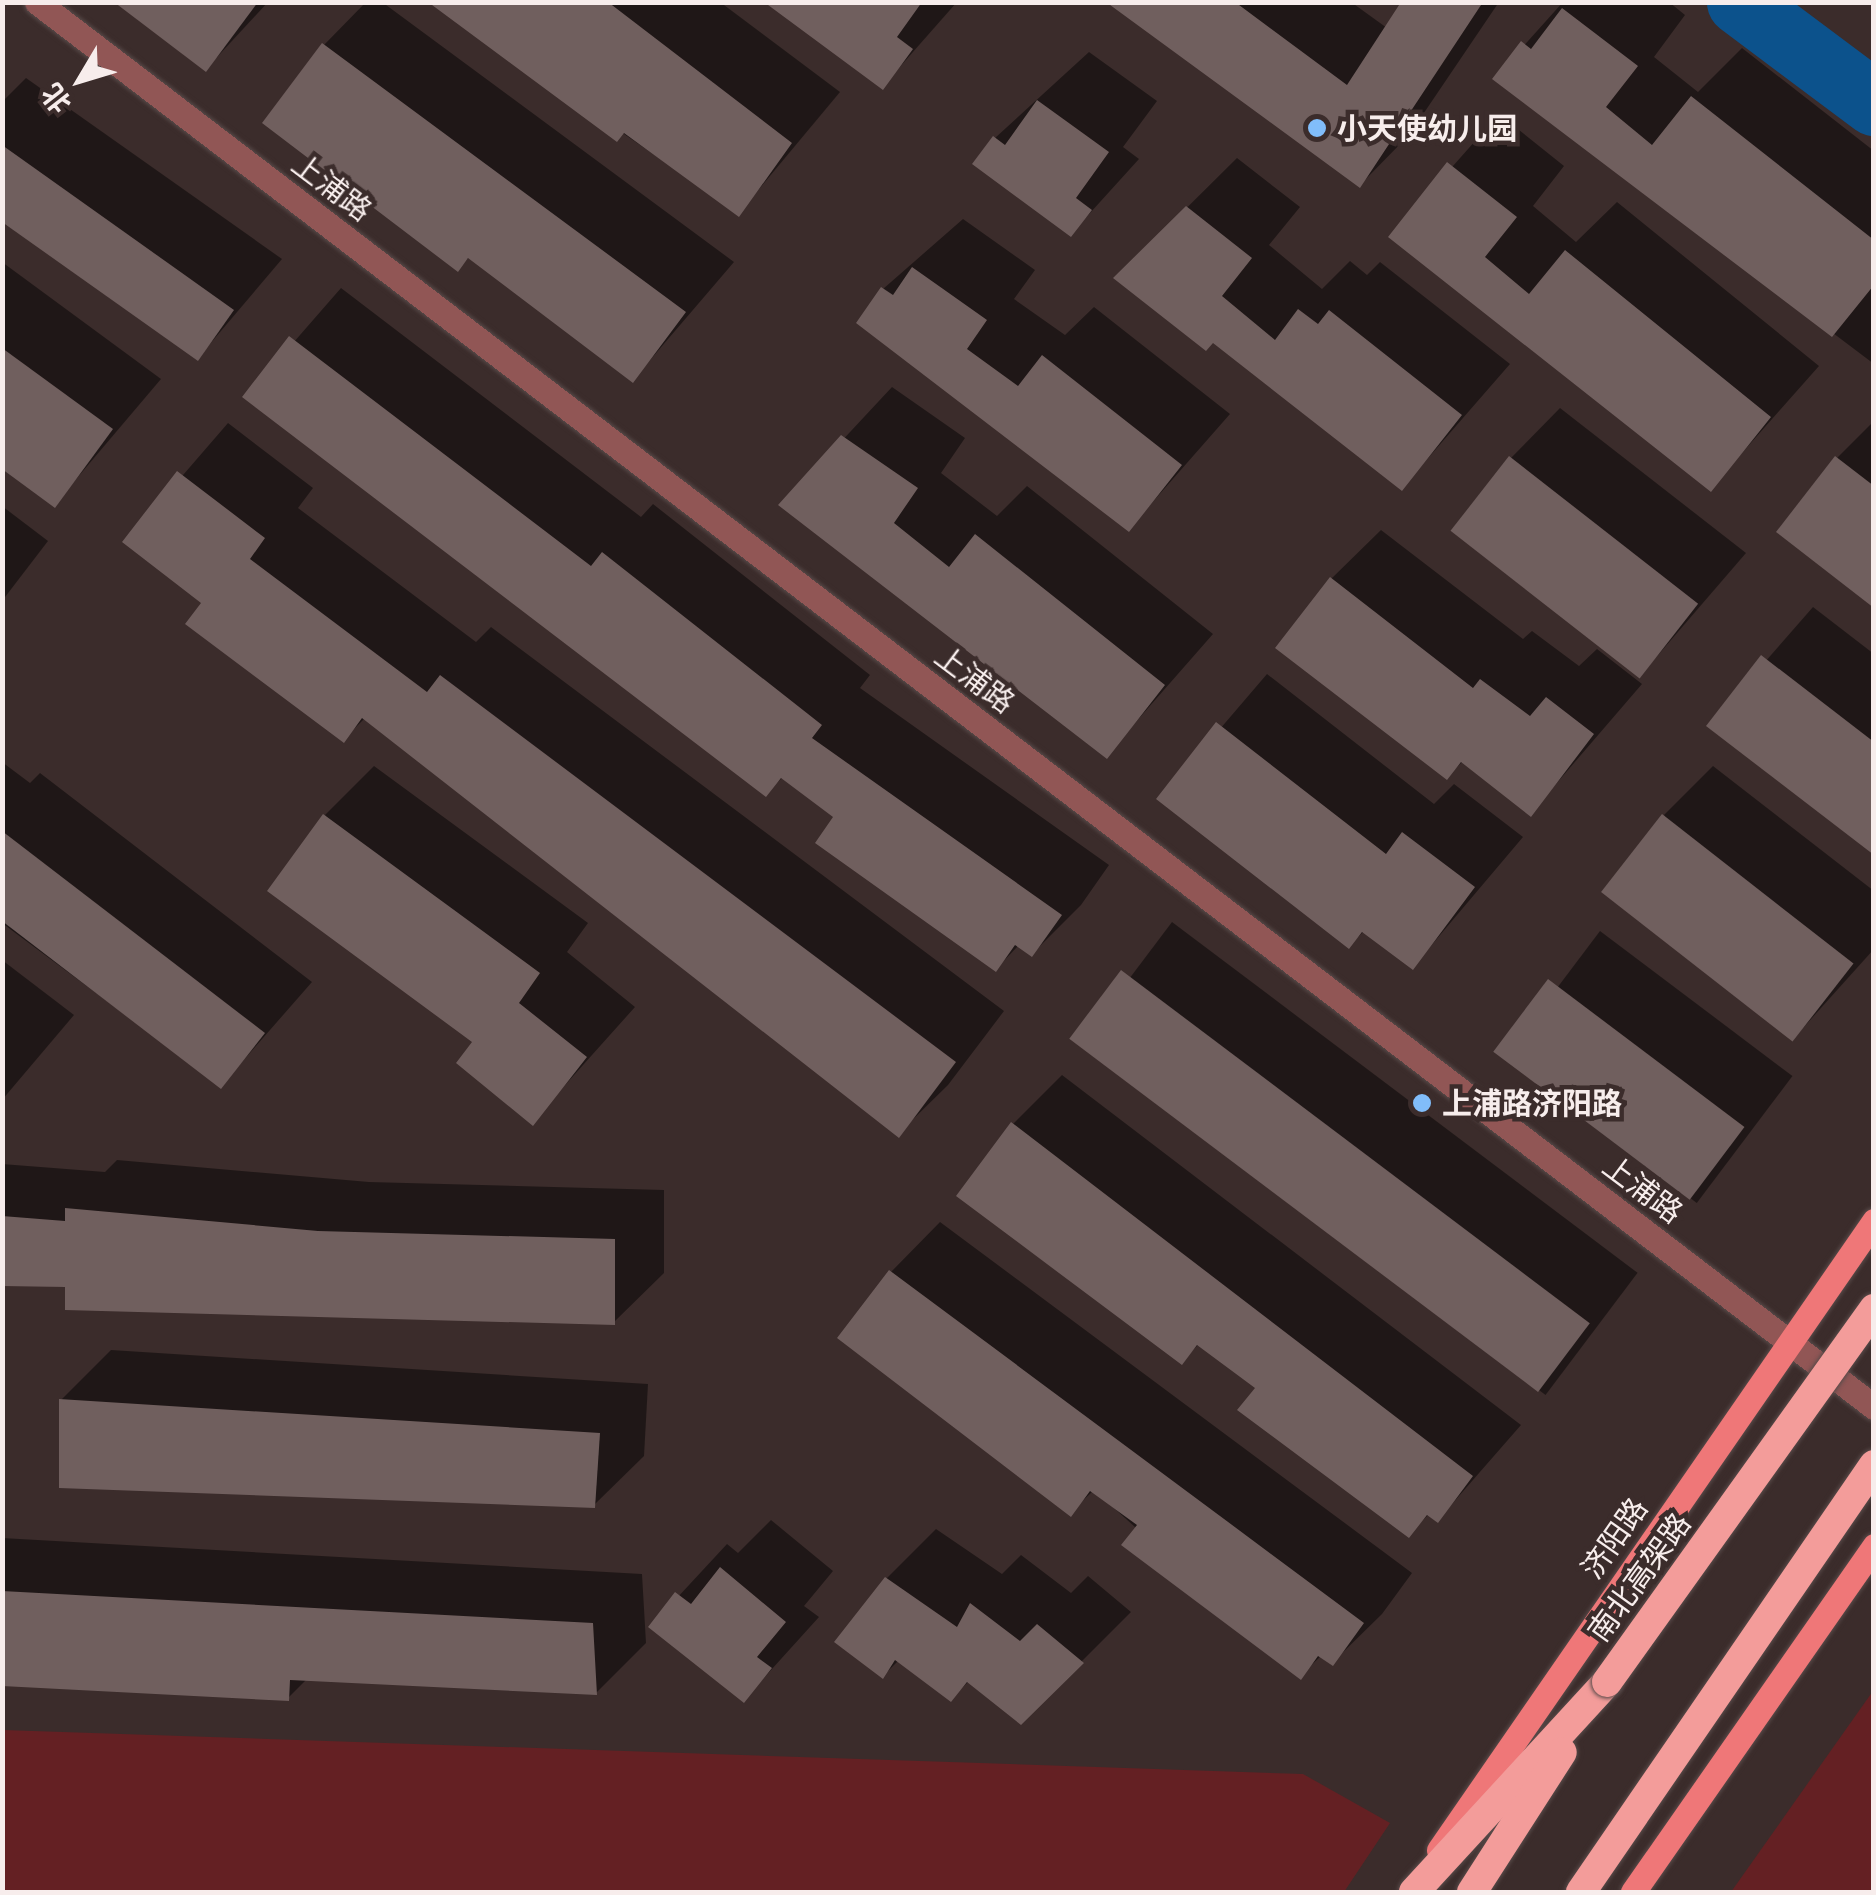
<!DOCTYPE html>
<html>
<head>
<meta charset="utf-8">
<style>
  body { margin:0 }
  #map { position:relative; width:1876px; height:1895px; overflow:hidden; background:#3b2c2b; font-family:"IBM Plex Serif","Noto Sans SC",serif }
  div>[style] { position:absolute }
  [style*='--x'] { left:calc(var(--x)*1px); top:calc(var(--y)*1px); width:calc(var(--w)*1px); rotate:calc(var(--a)*1deg) }
  .green>* { inset:0; background:#642023 }
  .shadow>* { inset:0; background:#0007; transform-origin:0 0 }
  .river>* { height:65px; margin:-32.5px; padding:0 32.5px; transform-origin:32.5px; border-radius:32.5px; background:#0c528c }
  .building>* { inset:0; background:#705f5e; transform-origin:0 0 }
  .roads { filter:drop-shadow(0 0 2px #594b4a) drop-shadow(0 0 2px #594b4a) }
  .minor>* { height:25px; margin:-12.5px; padding:0 12.5px; transform-origin:12.5px; border-radius:12.5px; background:#915655 }
  .major>* { height:25px; margin:-12.5px; padding:0 12.5px; transform-origin:12.5px; border-radius:12.5px; background:#ef7778 }
  .highway>* { height:30px; margin:-15px; padding:0 15px; transform-origin:15px; border-radius:15px; background:#f39c9a }
  .bridges { filter:drop-shadow(0 0 2px #594b4a) drop-shadow(0 0 2px #594b4a) }
  .highway-bridge>* { height:30px; margin:-15px; padding:0 15px; transform-origin:15px; border-radius:15px; background:#f39c9a }
  .dots>* { width:28px; height:28px; translate:-50% -50%; box-sizing:border-box; border:5px solid #3b2c2b; border-radius:50% }
  span { translate:-50% -50%; white-space:nowrap; text-align:center; line-height:1.15; -webkit-text-stroke:9px #3b2c2b; paint-order:stroke }
  .poi-label { font-size:30px; color:#f7edec; font-weight:700 }
  .left { translate:0 -50%; text-align:left }
  .street-label { font-size:30px; color:#f7edec }
  .frame { position:absolute; inset:0; border:5px solid #f7edec; pointer-events:none }
  .north { position:absolute; left:30px; top:30px; width:100px; height:100px; -webkit-text-stroke:8px #3b2c2b; paint-order:stroke; rotate:232deg; font-size:28px; font-weight:700; line-height:40px; text-align:center; color:#f7edec }
  .north::after { content:''; display:block; margin:auto; width:35px; height:45px; background:#f7edec; clip-path:polygon(50% 0,100% 100%,50% 72%,0 100%) }
</style>
</head>
<body>
<div id="map">
  <div class="green">
    <div style="clip-path:polygon(1873px 1691px,1873px 1892px,1731px 1892px)"></div>
    <div style="clip-path:polygon(3px 1730px,1303px 1774px,1390px 1823px,1344px 1892px,3px 1892px)"></div>
  </div>
  <div class="shadow">
    <div style="clip-path:polygon(118px 2px,268px 2px,206px 69px)"></div>
    <div style="clip-path:polygon(366px 2px,382px 2px,734px 262px,633px 380px,470px 256px,458px 269px,324px 45px)"></div>
    <div style="clip-path:polygon(432px 2px,720px 2px,840px 92px,739px 213px)"></div>
    <div style="clip-path:polygon(768px 2px,957px 2px,883px 86px)"></div>
    <div style="clip-path:polygon(1125px 2px,1351px 2px,1387px 28px,1404px 2px,1499px 2px,1409px 135px,1360px 185px)"></div>
    <div style="clip-path:polygon(1563px 2px,1669px 2px,1685px 15px,1654px 57px,1698px 92px,1742px 48px,1874px 151px,1874px 364px,1495px 78px)"></div>
    <div style="clip-path:polygon(1089px 52px,1157px 101px,1123px 147px,1139px 159px,1071px 234px,995px 138px)"></div>
    <div style="clip-path:polygon(26px 78px,282px 259px,198px 358px,2px 219px,2px 102px)"></div>
    <div style="clip-path:polygon(1499px 114px,1564px 166px,1533px 206px,1576px 242px,1617px 202px,1819px 366px,1711px 488px,1391px 236px)"></div>
    <div style="clip-path:polygon(1237px 158px,1300px 207px,1269px 245px,1322px 289px,1350px 261px,1367px 275px,1380px 262px,1510px 364px,1402px 488px,1214px 340px,1117px 277px)"></div>
    <div style="clip-path:polygon(963px 219px,1035px 270px,1014px 299px,1065px 335px,1094px 307px,1230px 414px,1129px 529px,883px 289px)"></div>
    <div style="clip-path:polygon(2px 262px,161px 379px,55px 504px,2px 466px)"></div>
    <div style="clip-path:polygon(341px 288px,641px 517px,653px 504px,870px 675px,860px 688px,1109px 865px,1081px 905px,1032px 954px,1019px 945px,996px 969px,837px 816px,783px 777px,765px 794px,246px 397px)"></div>
    <div style="clip-path:polygon(892px 387px,965px 438px,941px 473px,997px 516px,1027px 486px,1213px 634px,1106px 756px,782px 505px)"></div>
    <div style="clip-path:polygon(1560px 408px,1746px 553px,1640px 676px,1511px 458px)"></div>
    <div style="clip-path:polygon(1874px 421px,1874px 604px,1837px 458px)"></div>
    <div style="clip-path:polygon(228px 423px,313px 488px,298px 508px,476px 642px,491px 627px,1004px 1011px,948px 1085px,898px 1134px,365px 718px,344px 739px,205px 602px,126px 541px)"></div>
    <div style="clip-path:polygon(2px 506px,48px 541px,2px 601px)"></div>
    <div style="clip-path:polygon(1381px 530px,1523px 639px,1532px 631px,1579px 666px,1597px 649px,1642px 684px,1531px 813px,1463px 761px,1447px 777px,1331px 579px)"></div>
    <div style="clip-path:polygon(1813px 607px,1874px 654px,1874px 852px,1710px 725px)"></div>
    <div style="clip-path:polygon(1267px 674px,1434px 804px,1454px 784px,1523px 837px,1413px 967px,1364px 931px,1349px 946px,1160px 799px)"></div>
    <div style="clip-path:polygon(2px 762px,30px 783px,40px 773px,312px 982px,221px 1086px,2px 923px)"></div>
    <div style="clip-path:polygon(374px 766px,588px 923px,567px 952px,635px 1007px,532px 1122px,325px 815px)"></div>
    <div style="clip-path:polygon(1713px 766px,1874px 891px,1874px 949px,1794px 1038px,1664px 815px)"></div>
    <div style="left:1172px;top:922px;width:583px;height:153px;rotate:37deg"></div>
    <div style="left:1600px;top:931px;width:241px;height:159px;rotate:37deg"></div>
    <div style="clip-path:polygon(2px 960px,74px 1015px,2px 1100px)"></div>
    <div style="clip-path:polygon(1062px 1075px,1521px 1425px,1438px 1520px,1429px 1514px,1408px 1535px,1258px 1387px,1199px 1344px,1182px 1361px,1013px 1124px)"></div>
    <div style="clip-path:polygon(117px 1160px,369px 1182px,664px 1190px,664px 1273px,614px 1322px,2px 1283px,2px 1164px,105px 1172px)"></div>
    <div style="clip-path:polygon(940px 1222px,1412px 1573px,1382px 1614px,1332px 1663px,1322px 1655px,1300px 1676px,1094px 1490px,1070px 1513px,891px 1272px)"></div>
    <div style="clip-path:polygon(111px 1350px,648px 1384px,644px 1456px,594px 1505px,61px 1400px)"></div>
    <div style="clip-path:polygon(771px 1520px,833px 1571px,804px 1606px,819px 1617px,744px 1700px,651px 1626px,727px 1544px,738px 1553px)"></div>
    <div style="clip-path:polygon(936px 1529px,1002px 1574px,1021px 1555px,1071px 1593px,1088px 1576px,1131px 1612px,1021px 1722px,969px 1681px,951px 1699px,899px 1660px,883px 1676px,887px 1578px)"></div>
    <div style="clip-path:polygon(2px 1538px,642px 1574px,646px 1643px,596px 1693px,308px 1678px,288px 1698px,2px 1683px)"></div>
  </div>
  <div class="river">
    <div style="--x:1739;--y:2;--w:169;--a:36.8"></div>
  </div>
  <div class="building">
    <div style="clip-path:polygon(114px 2px,258px 2px,206px 72px)"></div>
    <div style="clip-path:polygon(428px 2px,608px 2px,792px 143px,739px 217px,624px 133px,617px 142px)"></div>
    <div style="clip-path:polygon(764px 2px,922px 2px,897px 37px,913px 49px,883px 90px)"></div>
    <div style="clip-path:polygon(1106px 2px,1235px 2px,1347px 85px,1401px 2px,1483px 2px,1360px 188px)"></div>
    <div style="clip-path:polygon(1562px 8px,1638px 66px,1606px 107px,1652px 145px,1691px 96px,1874px 240px,1874px 285px,1832px 337px,1492px 79px,1521px 41px,1531px 49px)"></div>
    <div style="clip-path:polygon(322px 43px,686px 312px,633px 383px,468px 258px,458px 272px,262px 123px)"></div>
    <div style="clip-path:polygon(1037px 100px,1109px 152px,1076px 198px,1092px 210px,1071px 237px,972px 164px,993px 136px,1005px 145px)"></div>
    <div style="clip-path:polygon(2px 145px,234px 310px,198px 361px,2px 222px)"></div>
    <div style="clip-path:polygon(1447px 162px,1517px 217px,1485px 257px,1529px 294px,1565px 250px,1771px 417px,1711px 492px,1388px 237px)"></div>
    <div style="clip-path:polygon(1186px 206px,1252px 258px,1222px 296px,1275px 340px,1298px 309px,1318px 324px,1329px 310px,1462px 415px,1402px 491px,1213px 343px,1206px 351px,1113px 278px)"></div>
    <div style="clip-path:polygon(912px 267px,987px 320px,967px 349px,1018px 386px,1042px 355px,1182px 465px,1129px 532px,856px 323px,881px 287px,893px 295px)"></div>
    <div style="clip-path:polygon(289px 336px,591px 566px,602px 552px,822px 725px,812px 738px,1062px 915px,1032px 957px,1015px 945px,996px 972px,815px 843px,833px 817px,781px 778px,766px 797px,242px 397px)"></div>
    <div style="clip-path:polygon(2px 348px,113px 429px,55px 508px,2px 469px)"></div>
    <div style="clip-path:polygon(841px 435px,918px 488px,894px 523px,949px 567px,975px 534px,1165px 685px,1107px 759px,778px 505px)"></div>
    <div style="left:1509px;top:456px;width:240px;height:95px;rotate:38deg"></div>
    <div style="clip-path:polygon(1835px 456px,1874px 486px,1874px 608px,1776px 532px)"></div>
    <div style="clip-path:polygon(177px 471px,265px 538px,250px 559px,427px 692px,440px 675px,956px 1062px,899px 1138px,362px 718px,344px 743px,185px 624px,201px 603px,122px 542px)"></div>
    <div style="clip-path:polygon(1330px 577px,1473px 688px,1480px 679px,1530px 716px,1546px 697px,1594px 734px,1531px 817px,1461px 762px,1447px 780px,1275px 648px)"></div>
    <div style="clip-path:polygon(1761px 655px,1874px 742px,1874px 855px,1706px 726px)"></div>
    <div style="clip-path:polygon(1216px 722px,1386px 854px,1402px 832px,1475px 887px,1413px 970px,1362px 932px,1349px 949px,1156px 799px)"></div>
    <div style="clip-path:polygon(323px 814px,540px 973px,519px 1003px,587px 1057px,533px 1126px,456px 1063px,472px 1042px,267px 891px)"></div>
    <div style="left:1662px;top:814px;width:243px;height:99px;rotate:38deg"></div>
    <div style="clip-path:polygon(2px 831px,265px 1033px,221px 1089px,2px 921px)"></div>
    <div style="left:1121px;top:970px;width:587px;height:86px;rotate:37deg"></div>
    <div style="left:1548px;top:979px;width:246px;height:91px;rotate:37deg"></div>
    <div style="clip-path:polygon(1011px 1122px,1473px 1476px,1438px 1523px,1427px 1515px,1409px 1538px,1237px 1410px,1255px 1388px,1197px 1345px,1182px 1365px,956px 1196px)"></div>
    <div style="clip-path:polygon(65px 1208px,318px 1231px,615px 1239px,615px 1325px,65px 1310px,65px 1287px,2px 1286px,2px 1216px,65px 1221px)"></div>
    <div style="clip-path:polygon(889px 1270px,1364px 1623px,1333px 1666px,1318px 1656px,1301px 1680px,1121px 1545px,1137px 1525px,1090px 1491px,1071px 1517px,837px 1338px)"></div>
    <div style="clip-path:polygon(59px 1399px,600px 1433px,595px 1508px,59px 1488px)"></div>
    <div style="clip-path:polygon(720px 1567px,786px 1622px,757px 1657px,772px 1668px,744px 1703px,648px 1627px,675px 1592px,691px 1604px)"></div>
    <div style="clip-path:polygon(885px 1577px,957px 1627px,970px 1603px,1020px 1641px,1037px 1624px,1084px 1663px,1021px 1725px,967px 1682px,951px 1702px,895px 1660px,883px 1679px,834px 1642px)"></div>
    <div style="clip-path:polygon(2px 1591px,593px 1623px,597px 1695px,290px 1680px,289px 1701px,2px 1686px)"></div>
  </div>
  <div class="roads">
    <div class="minor">
      <div style="--x:37;--y:2;--w:2313;--a:37.41"></div>
    </div>
    <div class="major">
      <div style="--x:1439;--y:1850;--w:765;--a:-55.33"></div>
      <div style="--x:1633;--y:1892;--w:422;--a:-55.1"></div>
    </div>
    <div class="highway">
      <div style="--x:1414;--y:1892;--w:285;--a:-47.4"></div>
      <div style="--x:1472;--y:1892;--w:166;--a:-57.3"></div>
      <div style="--x:1581;--y:1892;--w:518;--a:-55.54"></div>
    </div>
  </div>
  <div class="bridges">
    <div class="highway-bridge">
      <div style="--x:1607;--y:1682;--w:459;--a:-54.4"></div>
    </div>
  </div>
  <div class="dots">
    <div style="left:1317px;top:128px;background:#81bdfa"></div>
    <div style="left:1422px;top:1103px;background:#81bdfa"></div>
  </div>
  <div class="poi-label">
    <span class="left" style="left:1337px;top:128px">小天使幼儿园</span>
    <span class="left" style="left:1442px;top:1103px">上浦路济阳路</span>
  </div>
  <div class="street-label">
    <span style="left:332px;top:187px;rotate:37deg">上浦路</span>
    <span style="left:975px;top:679px;rotate:37deg">上浦路</span>
    <span style="left:1643px;top:1189px;rotate:37deg">上浦路</span>
    <span style="left:1614px;top:1538px;rotate:-55deg">济阳路</span>
    <span style="left:1639px;top:1577px;rotate:-54deg">南北高架路</span>
  </div>
  <div class="frame"></div>
  <div class="north">北</div>
</div>
</body>
</html>
